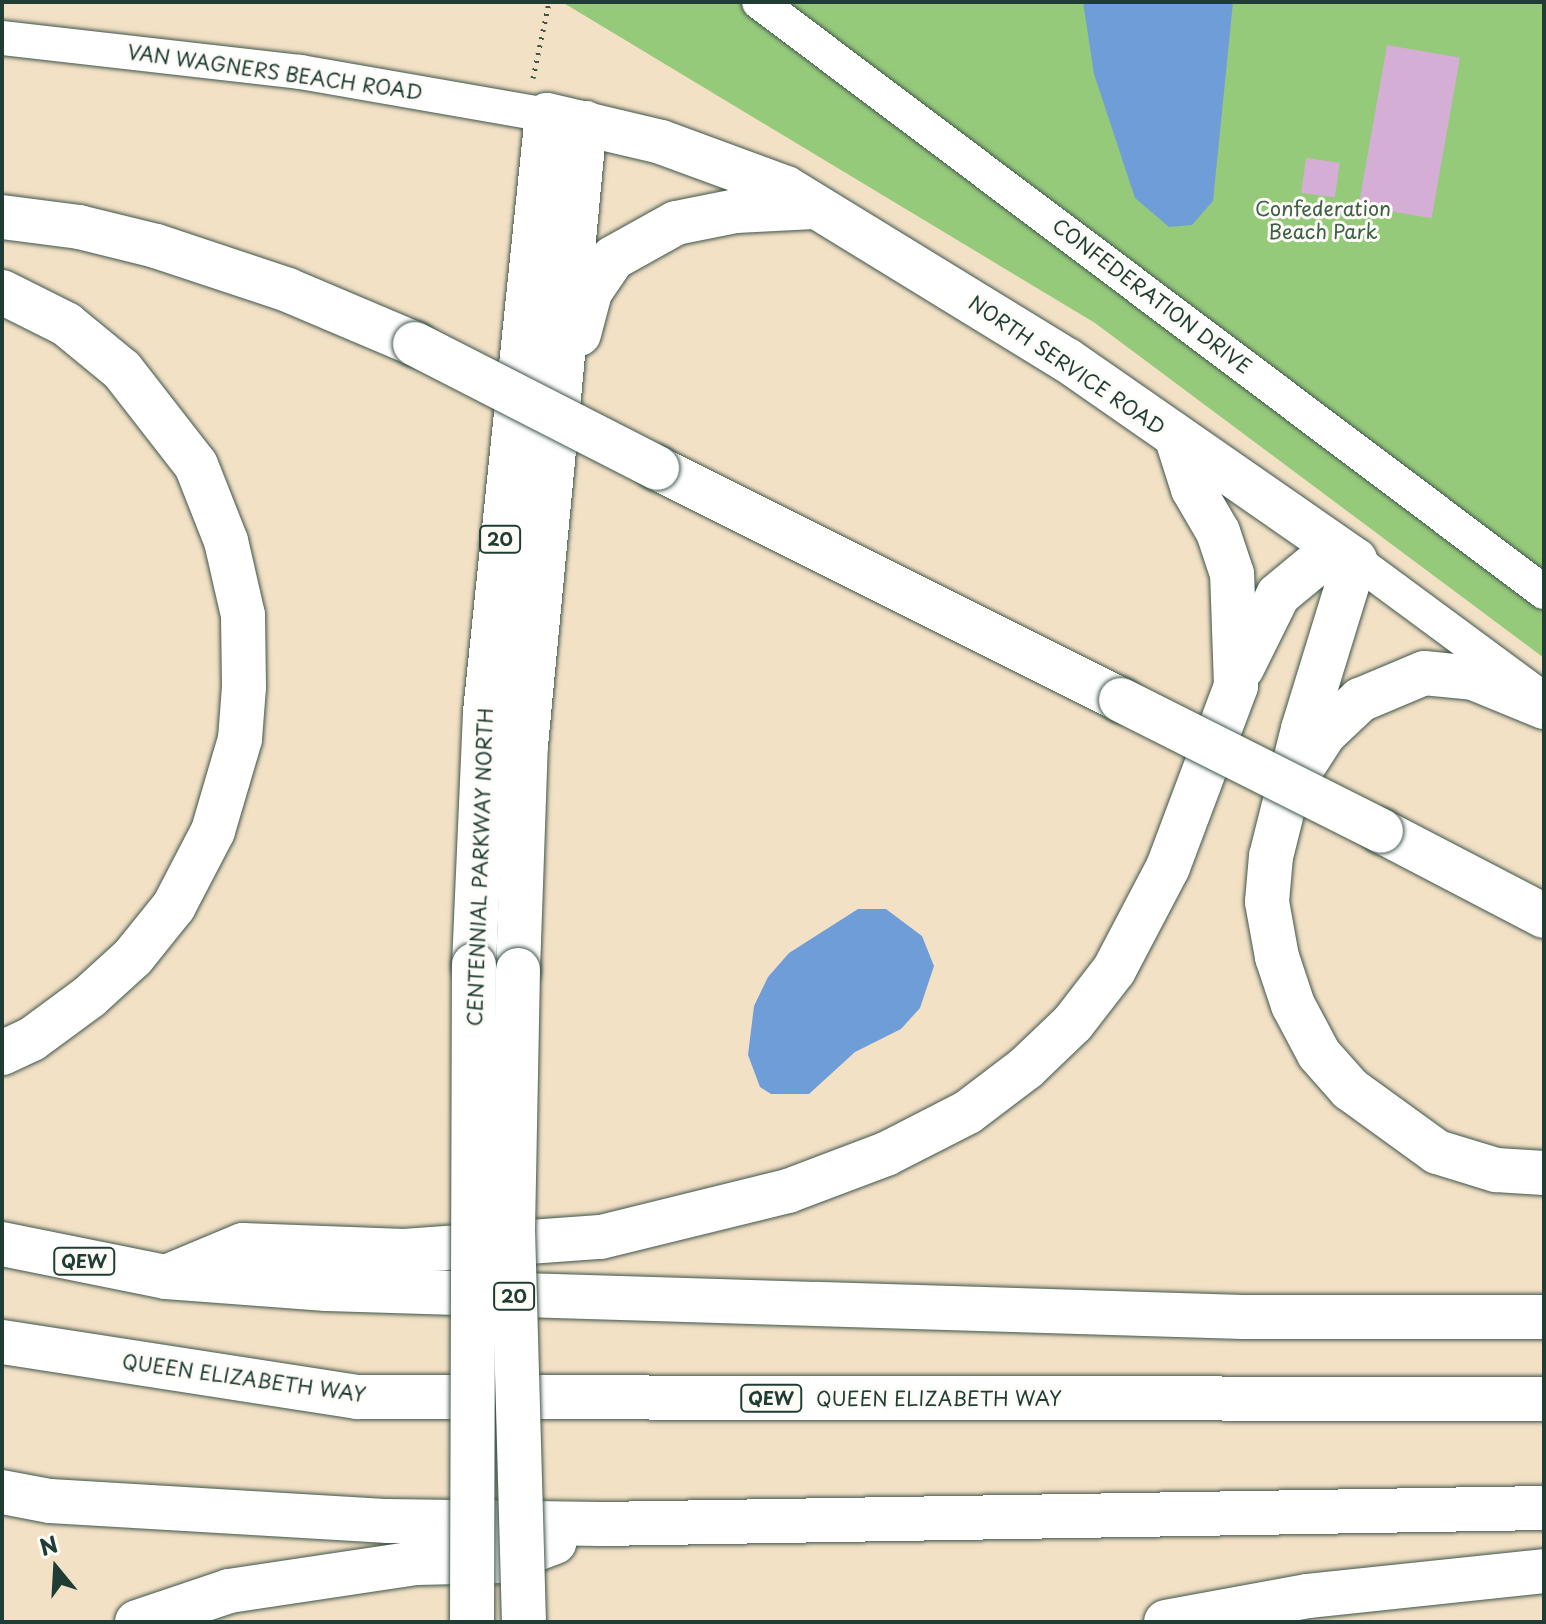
<!DOCTYPE html>
<html>
<head>
<meta charset="utf-8">
<style>
  body { margin:0 }
  #map { position:relative; width:1546px; height:1624px; overflow:hidden; background:#f3e1c6; font-family:"Playpen Sans",sans-serif }
  div>[style] { position:absolute }
  [style*='--x'] { left:calc(var(--x)*1px); top:calc(var(--y)*1px); width:calc(var(--w)*1px); rotate:calc(var(--a)*1deg) }
  .green>* { inset:0; background:#96ca7b }
  .water>* { inset:0; background:#6e9dd7 }
  .building>* { inset:0; background:#d5aed6; transform-origin:0 0 }
  .path>* { height:5px; margin-top:-2.5px; transform-origin:0; background:repeating-linear-gradient(90deg,#3f564a 0 2px,transparent 0 8px) }
  .roads { filter:drop-shadow(0 0 2px #3f564a) drop-shadow(0 0 2px #3f564a) }
  .minor>* { height:34px; margin:-17px; padding:0 17px; transform-origin:17px; border-radius:17px; background:#fff }
  .major>* { height:44px; margin:-22px; padding:0 22px; transform-origin:22px; border-radius:22px; background:#fff }
  .highway>* { height:44px; margin:-22px; padding:0 22px; transform-origin:22px; border-radius:22px; background:#fff }
  .bridges { filter:drop-shadow(0 0 2px #3f564a) drop-shadow(0 0 2px #3f564a) }
  .major-bridge>* { height:44px; margin:-22px; padding:0 22px; transform-origin:22px; border-radius:22px; background:#fff }
  .highway-bridge>* { height:44px; margin:-22px; padding:0 22px; transform-origin:22px; border-radius:22px; background:#fff }
  span { translate:-50% -50%; white-space:nowrap; text-align:center; line-height:1.15; -webkit-text-stroke:6px #fdfcf7; paint-order:stroke }
  .shield-label span { padding:2px 6px; background:#fdfcf7; border:2px solid; border-radius:6px; -webkit-text-stroke-width:0 }
  .shield-label { font-size:18px; color:#1f3d34; font-weight:700 }
  .street-label { font-size:20px; color:#1f3d34 }
  .park-label { font-size:20px; color:#3d6046 }
  .frame { position:absolute; inset:0; border:4px solid #1f3d34; pointer-events:none }
  .north { position:absolute; left:16px; top:1528px; width:80px; height:80px; -webkit-text-stroke:6px #fdfcf7; paint-order:stroke; rotate:342deg; font-size:22px; font-weight:700; line-height:32px; text-align:center; color:#1f3d34 }
  .north::after { content:''; display:block; margin:auto; width:28px; height:36px; background:#1f3d34; clip-path:polygon(50% 0,100% 100%,50% 72%,0 100%) }
</style>
</head>
<body>
<div id="map">
  <div class="green">
    <div style="clip-path:polygon(562px 2px,1544px 2px,1544px 658px,1095px 323px)"></div>
  </div>
  <div class="water">
    <div style="clip-path:polygon(1083px 2px,1233px 2px,1213px 201px,1192px 225px,1169px 227px,1135px 198px,1094px 74px)"></div>
    <div style="clip-path:polygon(858px 909px,886px 909px,922px 936px,934px 966px,920px 1008px,901px 1029px,855px 1052px,809px 1094px,771px 1094px,760px 1087px,748px 1055px,754px 1006px,768px 977px,789px 953px)"></div>
  </div>
  <div class="building">
    <div style="left:1387px;top:45px;width:74px;height:163px;rotate:10deg"></div>
    <div style="left:1306px;top:158px;width:34px;height:35px;rotate:8deg"></div>
  </div>
  <div class="path">
    <div style="--x:533;--y:78;--w:78;--a:-78.1"></div>
  </div>
  <div class="roads">
    <div class="minor">
      <div style="--x:759;--y:2;--w:982;--a:36.93"></div>
      <div style="--x:2;--y:38;--w:300;--a:6.5"></div>
      <div style="--x:300;--y:72;--w:251;--a:9.9"></div>
      <div style="--x:1355;--y:560;--w:222;--a:36.4"></div>
    </div>
    <div class="major">
      <div style="--x:579;--y:334;--w:43;--a:-75.3"></div>
      <div style="--x:590;--y:292;--w:41;--a:-55.9"></div>
      <div style="--x:613;--y:258;--w:72;--a:-29.1"></div>
      <div style="--x:676;--y:223;--w:61;--a:-11.3"></div>
      <div style="--x:736;--y:211;--w:78;--a:-2.9"></div>
      <div style="--x:474;--y:965;--w:253;--a:-87.5"></div>
      <div style="--x:485;--y:712;--w:600;--a:-84.07"></div>
      <div style="--x:547;--y:115;--w:117;--a:13.3"></div>
      <div style="--x:661;--y:142;--w:133;--a:20.2"></div>
      <div style="--x:786;--y:188;--w:329;--a:31.5"></div>
      <div style="--x:1067;--y:360;--w:351;--a:34.8"></div>
      <div style="--x:518;--y:970;--w:225;--a:-88"></div>
      <div style="--x:526;--y:745;--w:625;--a:-84.58"></div>
    </div>
    <div class="highway">
      <div style="--x:2;--y:217;--w:78;--a:7.4"></div>
      <div style="--x:79;--y:227;--w:79;--a:13.9"></div>
      <div style="--x:156;--y:246;--w:139;--a:18.4"></div>
      <div style="--x:288;--y:290;--w:138;--a:23"></div>
      <div style="--x:2;--y:292;--w:72;--a:26.6"></div>
      <div style="--x:66;--y:324;--w:72;--a:39.4"></div>
      <div style="--x:122;--y:370;--w:120;--a:52.1"></div>
      <div style="--x:196;--y:465;--w:82;--a:68.5"></div>
      <div style="--x:226;--y:541;--w:76;--a:77.1"></div>
      <div style="--x:243;--y:615;--w:72;--a:89.2"></div>
      <div style="--x:244;--y:687;--w:52;--a:94.4"></div>
      <div style="--x:240;--y:739;--w:96;--a:106.4"></div>
      <div style="--x:213;--y:831;--w:85;--a:117.5"></div>
      <div style="--x:174;--y:906;--w:65;--a:128.8"></div>
      <div style="--x:133;--y:957;--w:59;--a:137.7"></div>
      <div style="--x:89;--y:997;--w:71;--a:143.6"></div>
      <div style="--x:32;--y:1039;--w:33;--a:155"></div>
      <div style="--x:657;--y:468;--w:519;--a:26.57"></div>
      <div style="--x:1355;--y:560;--w:177;--a:107.1"></div>
      <div style="--x:1303;--y:729;--w:131;--a:104.1"></div>
      <div style="--x:1271;--y:856;--w:46;--a:95"></div>
      <div style="--x:1267;--y:902;--w:56;--a:79.7"></div>
      <div style="--x:1277;--y:957;--w:51;--a:71.6"></div>
      <div style="--x:1293;--y:1005;--w:55;--a:62"></div>
      <div style="--x:1319;--y:1054;--w:47;--a:48.5"></div>
      <div style="--x:1350;--y:1089;--w:107;--a:35.9"></div>
      <div style="--x:1437;--y:1152;--w:62;--a:17"></div>
      <div style="--x:1496;--y:1170;--w:48;--a:3.6"></div>
      <div style="--x:1242;--y:668;--w:81;--a:-63.7"></div>
      <div style="--x:1278;--y:595;--w:75;--a:-39.6"></div>
      <div style="--x:1301;--y:770;--w:43;--a:-57.4"></div>
      <div style="--x:1324;--y:734;--w:50;--a:-43.4"></div>
      <div style="--x:1360;--y:700;--w:69;--a:-22.9"></div>
      <div style="--x:1424;--y:673;--w:49;--a:5.8"></div>
      <div style="--x:1473;--y:678;--w:77;--a:22.2"></div>
      <div style="--x:1381;--y:831;--w:184;--a:27.5"></div>
      <div style="--x:2;--y:1244;--w:167;--a:11.4"></div>
      <div style="--x:166;--y:1277;--w:161;--a:4.3"></div>
      <div style="--x:327;--y:1289;--w:917;--a:1.75"></div>
      <div style="--x:1244;--y:1317;--w:300;--a:0"></div>
      <div style="--x:166;--y:1277;--w:83;--a:-22.6"></div>
      <div style="--x:243;--y:1245;--w:161;--a:2.1"></div>
      <div style="--x:404;--y:1251;--w:197;--a:-4.1"></div>
      <div style="--x:601;--y:1237;--w:193;--a:-13.8"></div>
      <div style="--x:788;--y:1191;--w:105;--a:-20.7"></div>
      <div style="--x:886;--y:1154;--w:92;--a:-27.1"></div>
      <div style="--x:968;--y:1112;--w:73;--a:-37.2"></div>
      <div style="--x:1026;--y:1068;--w:65;--a:-43.8"></div>
      <div style="--x:1073;--y:1023;--w:67;--a:-52.3"></div>
      <div style="--x:1114;--y:970;--w:116;--a:-62.3"></div>
      <div style="--x:1168;--y:867;--w:193;--a:-69.4"></div>
      <div style="--x:1236;--y:686;--w:112;--a:-92"></div>
      <div style="--x:1232;--y:574;--w:44;--a:-108.4"></div>
      <div style="--x:1218;--y:532;--w:50;--a:-120.2"></div>
      <div style="--x:1193;--y:489;--w:52;--a:-107.7"></div>
      <div style="--x:2;--y:1342;--w:359;--a:8.8"></div>
      <div style="--x:357;--y:1397;--w:1187;--a:0.1"></div>
      <div style="--x:2;--y:1492;--w:49;--a:10.6"></div>
      <div style="--x:50;--y:1501;--w:339;--a:3.4"></div>
      <div style="--x:388;--y:1521;--w:212;--a:0.8"></div>
      <div style="--x:600;--y:1524;--w:944;--a:-0.97"></div>
      <div style="--x:137;--y:1622;--w:97;--a:-18.6"></div>
      <div style="--x:229;--y:1591;--w:189;--a:-8.5"></div>
      <div style="--x:416;--y:1563;--w:89;--a:-1.3"></div>
      <div style="--x:505;--y:1561;--w:53;--a:-20.8"></div>
      <div style="--x:1166;--y:1622;--w:144;--a:-10.4"></div>
      <div style="--x:1308;--y:1596;--w:237;--a:-6"></div>
    </div>
  </div>
  <div class="bridges">
    <div class="major-bridge">
      <div style="--x:518;--y:970;--w:259;--a:91.1"></div>
      <div style="--x:513;--y:1229;--w:393;--a:88.4"></div>
      <div style="--x:472;--y:1622;--w:657;--a:-89.83"></div>
    </div>
    <div class="highway-bridge">
      <div style="--x:415;--y:344;--w:272;--a:27.1"></div>
      <div style="--x:1121;--y:700;--w:291;--a:26.7"></div>
    </div>
  </div>
  <div class="shield-label">
    <span style="left:500px;top:539px">20</span>
    <span style="left:84px;top:1261px">QEW</span>
    <span style="left:514px;top:1296px">20</span>
    <span style="left:771px;top:1398px">QEW</span>
  </div>
  <div class="street-label">
    <span style="left:275px;top:72px;rotate:8deg">VAN WAGNERS BEACH ROAD</span>
    <span style="left:1152px;top:296px;rotate:37deg">CONFEDERATION DRIVE</span>
    <span style="left:1067px;top:365px;rotate:34deg">NORTH SERVICE ROAD</span>
    <span style="left:480px;top:867px;rotate:-88deg">CENTENNIAL PARKWAY NORTH</span>
    <span style="left:244px;top:1378px;rotate:8deg">QUEEN ELIZABETH WAY</span>
    <span style="left:939px;top:1398px">QUEEN ELIZABETH WAY</span>
  </div>
  <div class="park-label">
    <span style="left:1323px;top:220px">Confederation<br>Beach Park</span>
  </div>
  <div class="frame"></div>
  <div class="north">N</div>
</div>
</body>
</html>
